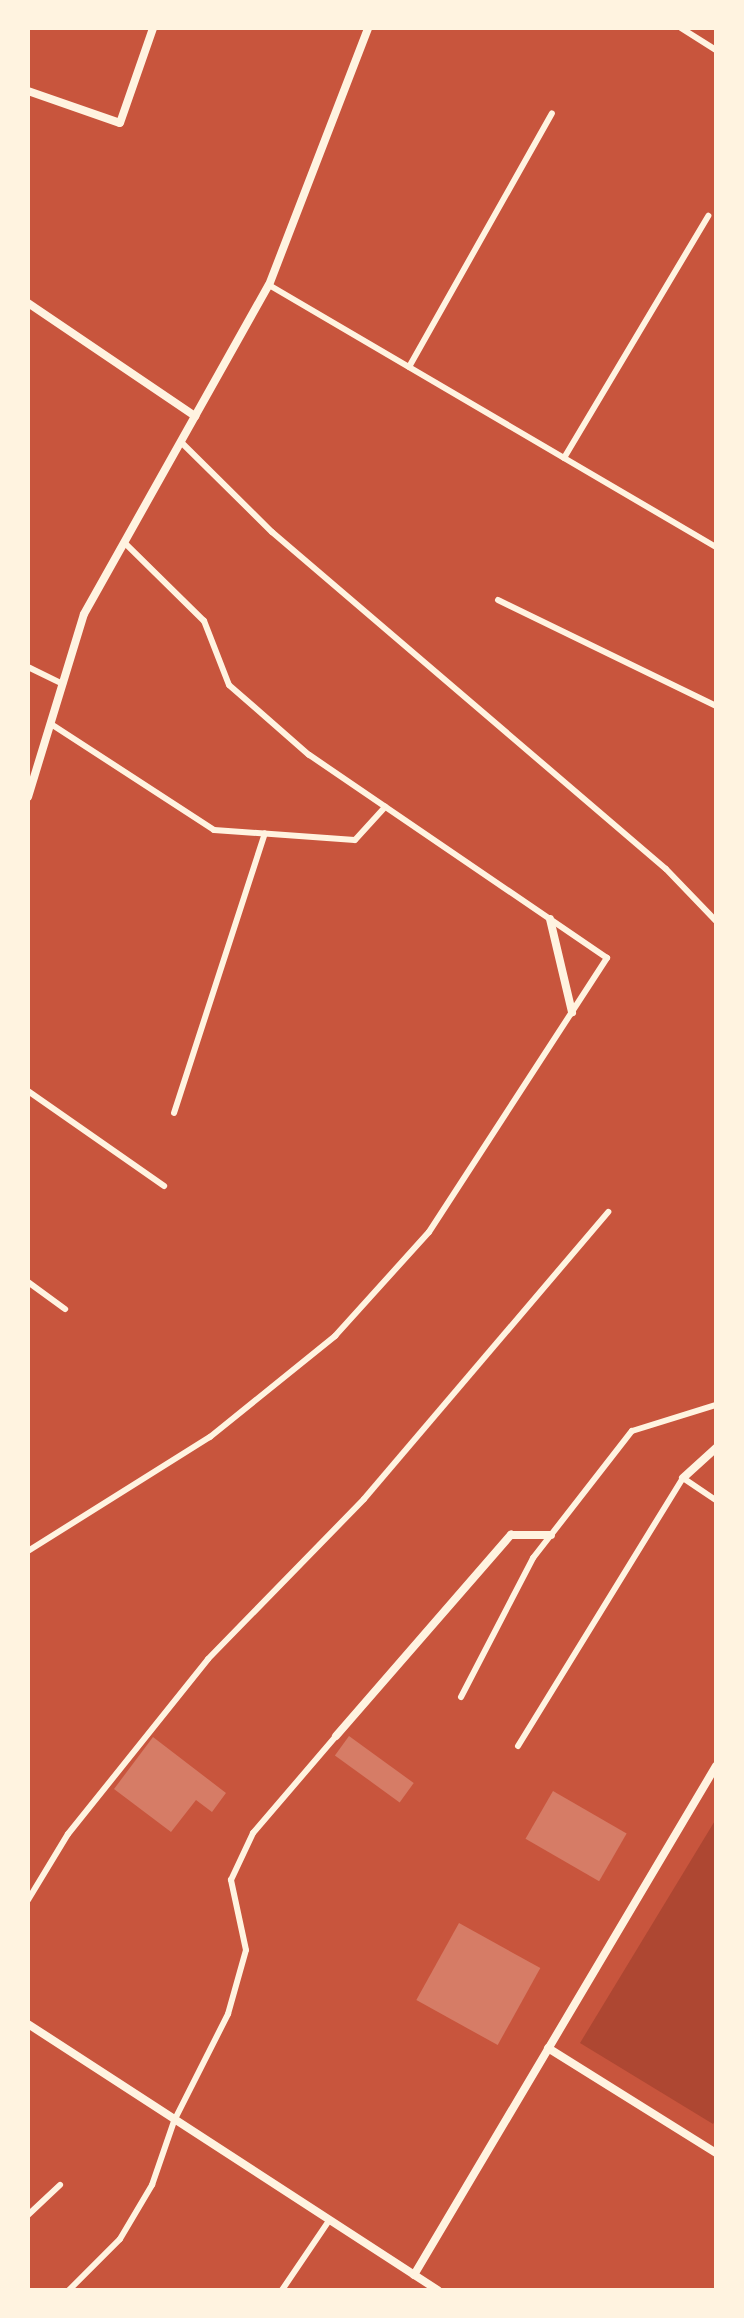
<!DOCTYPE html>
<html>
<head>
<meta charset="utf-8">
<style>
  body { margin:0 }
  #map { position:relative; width:744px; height:2318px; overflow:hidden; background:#c8553d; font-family:Rubik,sans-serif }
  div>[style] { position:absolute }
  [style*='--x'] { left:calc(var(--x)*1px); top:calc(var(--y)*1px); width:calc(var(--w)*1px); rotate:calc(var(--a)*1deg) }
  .green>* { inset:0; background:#ae4732 }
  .building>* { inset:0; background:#d67c66; transform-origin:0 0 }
  .service>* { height:6px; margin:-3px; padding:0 3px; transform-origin:3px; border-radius:3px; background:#fff3e0 }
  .minor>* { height:8px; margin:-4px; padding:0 4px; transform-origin:4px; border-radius:4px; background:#fff3e0 }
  span { translate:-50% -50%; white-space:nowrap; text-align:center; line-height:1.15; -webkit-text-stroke:6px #fff3e0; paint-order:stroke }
  .frame { position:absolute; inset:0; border:30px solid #fff3e0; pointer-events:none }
</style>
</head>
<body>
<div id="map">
  <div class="green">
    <div style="clip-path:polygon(716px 1819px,716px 2119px,713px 2124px,580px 2043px)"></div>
  </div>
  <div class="building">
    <div style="left:349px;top:1736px;width:80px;height:24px;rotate:36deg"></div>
    <div style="clip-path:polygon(153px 1737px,226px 1793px,212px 1812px,196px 1800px,171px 1832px,114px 1789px)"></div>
    <div style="left:553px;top:1791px;width:85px;height:55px;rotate:30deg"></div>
    <div style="left:459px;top:1923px;width:93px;height:88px;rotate:29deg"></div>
  </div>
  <div class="service">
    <div style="--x:681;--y:28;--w:41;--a:32.2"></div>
    <div style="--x:269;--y:285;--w:518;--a:30.38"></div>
    <div style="--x:409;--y:367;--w:291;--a:-60.6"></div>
    <div style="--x:181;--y:442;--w:128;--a:44.7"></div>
    <div style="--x:272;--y:532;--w:518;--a:40.54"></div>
    <div style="--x:666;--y:869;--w:72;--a:46.1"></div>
    <div style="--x:564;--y:458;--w:282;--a:-59.2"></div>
    <div style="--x:498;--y:600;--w:242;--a:25.9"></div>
    <div style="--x:28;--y:667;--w:39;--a:26"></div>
    <div style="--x:51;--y:724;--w:194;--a:33"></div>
    <div style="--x:214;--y:830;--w:141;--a:4.1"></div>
    <div style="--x:355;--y:840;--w:45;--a:-47.7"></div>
    <div style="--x:28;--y:1091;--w:166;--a:34.9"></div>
    <div style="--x:174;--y:1113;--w:294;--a:-72"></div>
    <div style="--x:28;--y:1282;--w:46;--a:36.1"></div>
    <div style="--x:28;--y:1551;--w:215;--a:-32.1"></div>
    <div style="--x:210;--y:1437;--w:161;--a:-38.9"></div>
    <div style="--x:335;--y:1336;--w:140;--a:-47.9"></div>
    <div style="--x:429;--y:1232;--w:327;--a:-57"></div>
    <div style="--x:607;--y:958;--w:361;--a:-145.7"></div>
    <div style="--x:309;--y:755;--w:106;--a:-138.8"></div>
    <div style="--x:229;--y:685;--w:69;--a:-111.3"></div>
    <div style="--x:204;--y:621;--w:111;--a:-135.4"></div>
    <div style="--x:461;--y:1697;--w:157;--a:-62.6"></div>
    <div style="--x:533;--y:1558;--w:161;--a:-52.1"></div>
    <div style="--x:632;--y:1431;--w:88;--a:-17.2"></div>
    <div style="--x:518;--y:1746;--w:315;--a:-58.4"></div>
    <div style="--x:683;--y:1478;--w:40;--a:34"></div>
    <div style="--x:28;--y:1900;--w:77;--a:-58.8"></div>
    <div style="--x:68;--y:1834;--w:224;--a:-51.3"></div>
    <div style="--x:208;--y:1659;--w:223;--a:-45.7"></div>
    <div style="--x:364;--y:1499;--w:377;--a:-49.6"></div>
    <div style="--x:28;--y:2215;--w:44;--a:-43.2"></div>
    <div style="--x:69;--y:2290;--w:72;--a:-45"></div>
    <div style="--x:120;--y:2239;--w:63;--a:-59.3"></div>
    <div style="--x:152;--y:2185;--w:68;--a:-71"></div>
    <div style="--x:174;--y:2121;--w:120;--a:-63.2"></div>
    <div style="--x:228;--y:2014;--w:66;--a:-74.3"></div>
    <div style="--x:246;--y:1950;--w:72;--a:-102.1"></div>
    <div style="--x:231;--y:1880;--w:52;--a:-64.9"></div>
    <div style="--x:253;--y:1833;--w:128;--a:-49.4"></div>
    <div style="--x:282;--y:2290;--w:82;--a:-55.9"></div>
  </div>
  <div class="minor">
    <div style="--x:28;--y:91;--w:97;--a:19.2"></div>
    <div style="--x:120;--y:123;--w:101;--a:-70.8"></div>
    <div style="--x:28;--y:303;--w:202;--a:34.1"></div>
    <div style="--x:28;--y:797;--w:191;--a:-73"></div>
    <div style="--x:84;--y:614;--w:377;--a:-60.7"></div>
    <div style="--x:269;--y:285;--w:275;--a:-68.9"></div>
    <div style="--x:550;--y:919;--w:96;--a:76.7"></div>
    <div style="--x:683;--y:1478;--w:45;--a:-42.3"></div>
    <div style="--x:336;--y:1736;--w:267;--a:-49"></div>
    <div style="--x:511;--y:1535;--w:40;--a:0"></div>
    <div style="--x:28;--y:2024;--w:489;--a:33"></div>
    <div style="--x:548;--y:2048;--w:198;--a:32"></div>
    <div style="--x:414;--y:2275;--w:592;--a:-59.32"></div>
  </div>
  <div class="frame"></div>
</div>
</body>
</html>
